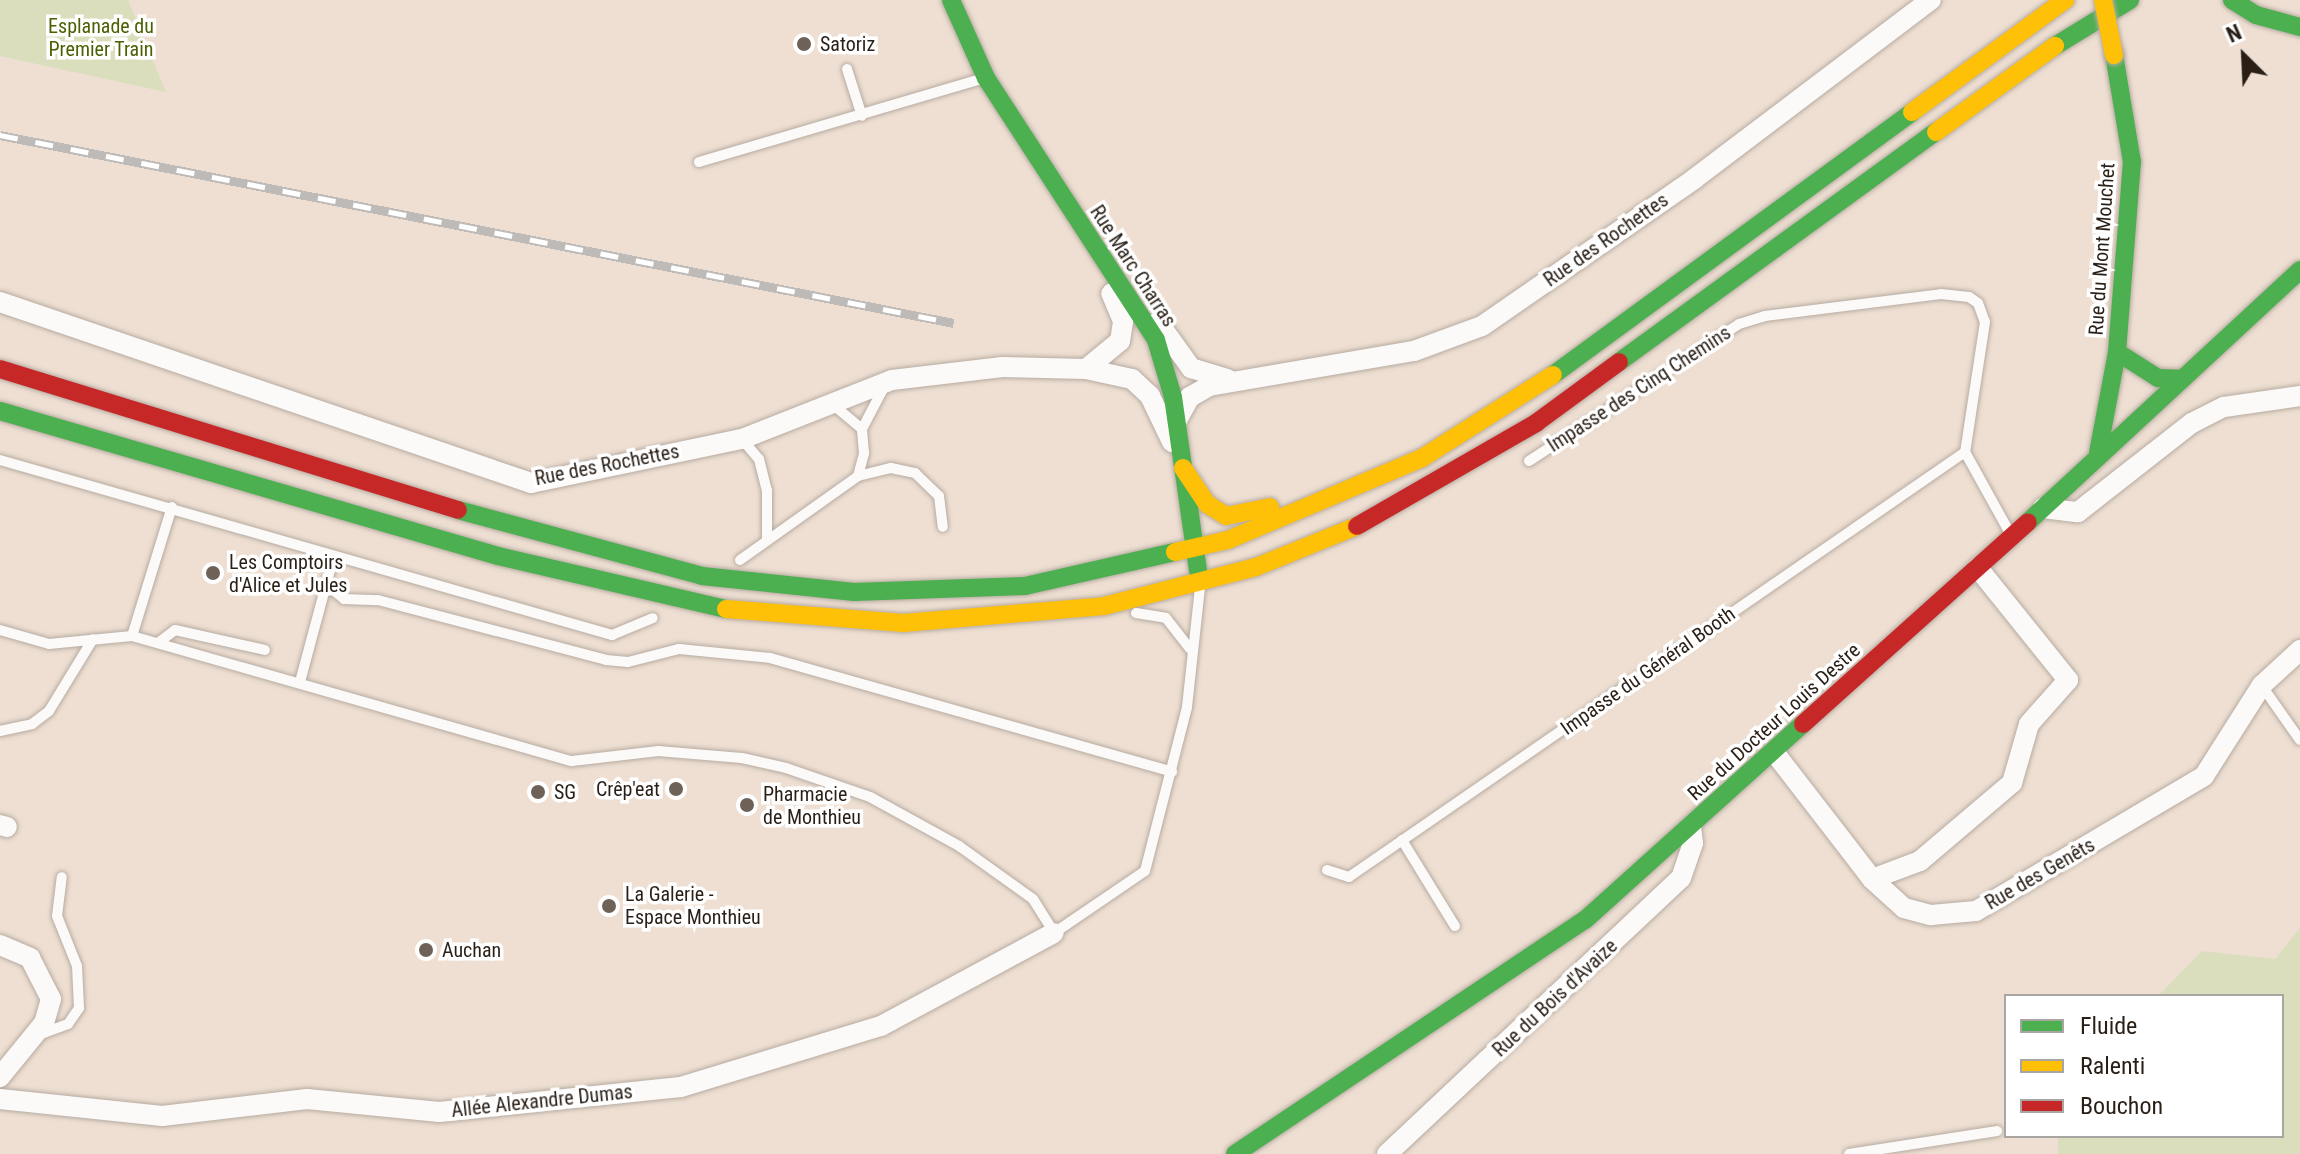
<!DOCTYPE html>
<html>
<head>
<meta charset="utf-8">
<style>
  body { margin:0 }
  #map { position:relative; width:2300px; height:1154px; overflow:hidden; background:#eedfd2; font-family:"Roboto Condensed",sans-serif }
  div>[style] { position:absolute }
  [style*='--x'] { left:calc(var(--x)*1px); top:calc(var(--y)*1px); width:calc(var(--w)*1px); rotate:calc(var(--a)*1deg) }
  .green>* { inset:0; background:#dbdebd }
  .roads { filter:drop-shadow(0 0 2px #b7aba2) drop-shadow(0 0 2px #b7aba2) }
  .lane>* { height:10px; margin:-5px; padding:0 5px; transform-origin:5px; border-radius:5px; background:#fcfaf8 }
  .street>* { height:20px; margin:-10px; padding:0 10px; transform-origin:10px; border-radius:10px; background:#fcfaf8 }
  .fast>* { height:18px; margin:-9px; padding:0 9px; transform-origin:9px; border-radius:9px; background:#4caf50 }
  .slow>* { height:18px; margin:-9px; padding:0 9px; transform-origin:9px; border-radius:9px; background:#ffc107 }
  .jam>* { height:18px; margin:-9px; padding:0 9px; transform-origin:9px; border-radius:9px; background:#c62828 }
  .rail>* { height:9px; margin-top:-4.5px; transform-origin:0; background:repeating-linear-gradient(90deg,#fff 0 18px,#bebab7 0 36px); box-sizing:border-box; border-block:2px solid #bebab7 }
  .bridges { filter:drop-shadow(0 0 2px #b7aba2) drop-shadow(0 0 2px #b7aba2) }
  .slow-bridge>* { height:18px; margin:-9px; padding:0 9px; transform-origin:9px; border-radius:9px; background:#ffc107 }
  .dots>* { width:22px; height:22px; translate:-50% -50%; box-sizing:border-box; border:4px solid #fff; border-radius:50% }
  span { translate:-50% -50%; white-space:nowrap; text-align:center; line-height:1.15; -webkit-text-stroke:7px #fff; paint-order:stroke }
  .park-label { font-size:20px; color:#4a6003 }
  .poi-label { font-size:20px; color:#291f17 }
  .left { translate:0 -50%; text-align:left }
  .right { translate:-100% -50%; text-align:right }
  .street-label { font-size:20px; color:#291f17 }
  .legend { position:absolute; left:2004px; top:994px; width:280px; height:144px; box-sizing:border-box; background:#fff; border:2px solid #a9a5a2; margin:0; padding:10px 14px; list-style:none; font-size:24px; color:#291f17 }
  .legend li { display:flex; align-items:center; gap:16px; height:40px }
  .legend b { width:40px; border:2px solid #a9a5a2 }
  .north { position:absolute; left:2204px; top:16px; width:80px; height:80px; -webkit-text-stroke:6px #fff; paint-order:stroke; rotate:336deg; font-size:22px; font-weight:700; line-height:32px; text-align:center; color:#291f17 }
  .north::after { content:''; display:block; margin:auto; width:28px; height:36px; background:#291f17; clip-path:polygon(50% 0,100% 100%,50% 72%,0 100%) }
</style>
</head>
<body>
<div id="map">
  <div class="green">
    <div style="clip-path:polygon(0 0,128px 0,166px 92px,0 56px)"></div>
    <div style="clip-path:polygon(2300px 928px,2300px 1154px,2058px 1154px,2058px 1136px,2282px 1136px,2282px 996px,2158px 996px,2202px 951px,2275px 959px)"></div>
  </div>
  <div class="roads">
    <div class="lane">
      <div style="--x:847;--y:69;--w:49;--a:72.3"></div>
      <div style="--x:699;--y:162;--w:298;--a:-16.4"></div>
      <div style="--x:862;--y:429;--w:45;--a:-62.3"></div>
      <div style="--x:742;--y:439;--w:26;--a:50"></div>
      <div style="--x:759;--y:459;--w:32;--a:76"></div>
      <div style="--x:767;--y:490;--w:49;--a:90"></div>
      <div style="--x:1965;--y:452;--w:95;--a:61"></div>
      <div style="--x:0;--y:460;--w:637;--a:15.96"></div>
      <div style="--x:612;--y:635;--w:44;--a:-22.5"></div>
      <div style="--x:1529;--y:461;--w:251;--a:-33.1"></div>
      <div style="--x:1739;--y:324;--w:27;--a:-17"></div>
      <div style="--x:1765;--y:316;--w:177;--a:-7.1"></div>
      <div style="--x:1941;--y:294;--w:28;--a:6"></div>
      <div style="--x:1969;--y:297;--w:11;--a:34"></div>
      <div style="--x:1978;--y:303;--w:20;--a:70"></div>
      <div style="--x:1985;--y:322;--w:132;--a:98.7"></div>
      <div style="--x:858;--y:476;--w:34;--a:-14"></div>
      <div style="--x:891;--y:468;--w:25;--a:12"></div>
      <div style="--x:915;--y:473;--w:33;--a:44"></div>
      <div style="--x:939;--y:496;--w:31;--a:83"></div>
      <div style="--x:740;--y:560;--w:145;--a:-35.4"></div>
      <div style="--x:858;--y:476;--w:24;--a:-75"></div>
      <div style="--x:864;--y:453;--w:24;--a:-95"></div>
      <div style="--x:862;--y:429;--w:40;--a:-140"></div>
      <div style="--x:327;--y:585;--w:22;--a:39"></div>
      <div style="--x:344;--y:599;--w:34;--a:2"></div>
      <div style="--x:378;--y:600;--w:236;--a:14.7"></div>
      <div style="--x:606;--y:660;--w:22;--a:5"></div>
      <div style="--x:628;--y:662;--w:53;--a:-14.3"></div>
      <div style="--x:679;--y:649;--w:91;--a:5.6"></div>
      <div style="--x:770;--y:658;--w:418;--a:15.8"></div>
      <div style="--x:1136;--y:613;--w:30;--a:9"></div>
      <div style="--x:1166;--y:618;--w:39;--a:52"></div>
      <div style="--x:0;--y:630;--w:51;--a:15.9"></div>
      <div style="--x:49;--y:644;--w:83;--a:-5.5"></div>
      <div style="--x:132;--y:636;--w:457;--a:15.9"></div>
      <div style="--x:572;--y:761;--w:87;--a:-6.6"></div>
      <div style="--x:658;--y:751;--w:84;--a:4.8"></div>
      <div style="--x:742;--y:758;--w:45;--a:12.8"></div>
      <div style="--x:786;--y:768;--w:89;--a:19"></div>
      <div style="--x:870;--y:797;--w:102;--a:28.8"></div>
      <div style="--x:959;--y:846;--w:91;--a:35.6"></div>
      <div style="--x:1033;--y:899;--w:40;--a:58"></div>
      <div style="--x:1054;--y:933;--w:110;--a:-34.3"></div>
      <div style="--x:1145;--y:871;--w:169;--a:-75.6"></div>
      <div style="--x:1187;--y:707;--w:121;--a:-83.8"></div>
      <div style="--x:132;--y:636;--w:135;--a:-72.8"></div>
      <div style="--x:158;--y:643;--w:21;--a:-37"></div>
      <div style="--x:175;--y:630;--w:92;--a:12.5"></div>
      <div style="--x:300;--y:682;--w:127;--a:-75"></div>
      <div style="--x:2262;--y:686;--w:66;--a:54.9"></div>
      <div style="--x:0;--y:731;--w:33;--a:-12"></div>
      <div style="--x:32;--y:724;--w:21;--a:-37"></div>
      <div style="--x:49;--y:711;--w:84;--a:-58.6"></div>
      <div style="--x:1402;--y:840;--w:101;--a:58.4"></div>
      <div style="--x:1327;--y:870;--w:23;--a:18"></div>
      <div style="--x:1349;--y:877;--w:748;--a:-34.6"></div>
      <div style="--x:38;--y:1035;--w:32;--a:-20"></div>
      <div style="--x:68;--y:1024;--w:19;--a:-55"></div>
      <div style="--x:79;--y:1008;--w:42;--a:-92.7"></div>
      <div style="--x:77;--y:966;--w:54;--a:-111.8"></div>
      <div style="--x:57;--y:916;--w:39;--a:-83"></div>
      <div style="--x:1849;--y:1154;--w:150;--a:-8.8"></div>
    </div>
    <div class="street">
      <div style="--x:0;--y:302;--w:561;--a:18.82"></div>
      <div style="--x:531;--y:483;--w:216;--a:-11.8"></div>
      <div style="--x:742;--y:439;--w:161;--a:-21.5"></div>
      <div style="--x:892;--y:380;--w:111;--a:-6.7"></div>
      <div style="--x:1002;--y:367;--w:84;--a:1.4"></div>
      <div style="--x:1086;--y:369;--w:47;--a:12.3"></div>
      <div style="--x:1132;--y:379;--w:25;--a:43"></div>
      <div style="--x:1150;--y:396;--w:51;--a:64.4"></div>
      <div style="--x:1158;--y:322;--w:57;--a:54.3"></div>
      <div style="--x:1191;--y:368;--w:38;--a:17"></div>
      <div style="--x:1086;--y:369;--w:44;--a:-39.5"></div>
      <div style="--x:1120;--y:341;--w:20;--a:-81"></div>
      <div style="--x:1123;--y:321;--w:30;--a:-113"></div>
      <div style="--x:1176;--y:422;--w:29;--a:-61"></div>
      <div style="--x:1190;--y:397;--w:22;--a:-30"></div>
      <div style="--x:1209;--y:386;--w:208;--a:-9.7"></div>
      <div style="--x:1414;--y:351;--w:72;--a:-20.2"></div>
      <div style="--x:1482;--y:326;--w:258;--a:-34.7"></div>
      <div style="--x:1694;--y:179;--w:297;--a:-37.1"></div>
      <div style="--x:2043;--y:508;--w:35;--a:7"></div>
      <div style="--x:2078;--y:512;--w:145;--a:-38"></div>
      <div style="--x:2192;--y:423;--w:36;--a:-27"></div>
      <div style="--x:2224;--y:407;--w:77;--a:-8.2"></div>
      <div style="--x:1774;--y:752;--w:160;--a:52.3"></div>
      <div style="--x:1872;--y:879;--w:43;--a:42.2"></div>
      <div style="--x:1904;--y:908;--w:28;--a:15"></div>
      <div style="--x:1931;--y:915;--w:45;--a:-5.1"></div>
      <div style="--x:1976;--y:911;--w:265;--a:-30.6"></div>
      <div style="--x:2204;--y:776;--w:108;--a:-57.5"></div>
      <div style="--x:2262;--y:685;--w:52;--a:-42.6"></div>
      <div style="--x:0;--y:825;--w:7;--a:16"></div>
      <div style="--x:1872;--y:879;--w:51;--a:-20.6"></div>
      <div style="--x:1920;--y:861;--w:121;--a:-40.3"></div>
      <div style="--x:2012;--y:783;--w:61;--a:-73.9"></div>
      <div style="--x:2029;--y:724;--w:59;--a:-48.4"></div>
      <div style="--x:2068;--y:680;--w:144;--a:-128.8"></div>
      <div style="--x:0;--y:945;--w:33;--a:23"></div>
      <div style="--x:30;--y:958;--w:46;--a:62.9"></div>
      <div style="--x:51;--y:999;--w:25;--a:106"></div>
      <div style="--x:44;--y:1023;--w:70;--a:129.2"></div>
      <div style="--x:0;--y:1099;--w:163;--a:6"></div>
      <div style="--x:162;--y:1116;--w:146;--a:-6.7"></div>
      <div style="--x:307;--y:1099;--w:133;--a:5.6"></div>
      <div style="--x:439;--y:1112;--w:243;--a:-5.9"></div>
      <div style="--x:681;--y:1087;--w:209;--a:-17"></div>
      <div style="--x:881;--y:1026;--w:196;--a:-28.3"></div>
      <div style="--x:1387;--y:1154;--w:403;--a:-43.2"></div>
      <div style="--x:1681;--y:878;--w:37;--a:-71"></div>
      <div style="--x:1693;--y:843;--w:17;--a:-97"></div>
    </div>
    <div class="fast">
      <div style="--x:951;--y:0;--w:85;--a:65.8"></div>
      <div style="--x:986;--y:78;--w:312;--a:57"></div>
      <div style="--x:1156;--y:340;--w:59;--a:73.4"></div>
      <div style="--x:1173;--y:397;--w:175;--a:81.8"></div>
      <div style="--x:2232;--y:0;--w:28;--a:32"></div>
      <div style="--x:2256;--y:15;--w:46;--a:15.3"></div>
      <div style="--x:2055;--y:46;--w:88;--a:-31.5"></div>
      <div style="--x:2117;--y:352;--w:49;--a:32.4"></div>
      <div style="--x:2158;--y:378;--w:23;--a:2"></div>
      <div style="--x:1619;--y:362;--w:392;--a:-36"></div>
      <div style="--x:1553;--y:375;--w:445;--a:-36.2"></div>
      <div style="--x:0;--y:411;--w:519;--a:16.23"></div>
      <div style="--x:498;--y:556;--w:234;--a:13.1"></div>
      <div style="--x:2098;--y:453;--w:103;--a:-79.3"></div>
      <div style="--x:2117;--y:352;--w:191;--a:-85.5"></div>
      <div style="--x:2132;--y:162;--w:109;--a:-99.5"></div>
      <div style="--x:458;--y:510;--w:253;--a:15.1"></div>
      <div style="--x:702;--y:576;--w:153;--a:6"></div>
      <div style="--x:854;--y:592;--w:171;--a:-2"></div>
      <div style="--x:1025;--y:586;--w:154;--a:-12.8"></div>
      <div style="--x:2028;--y:522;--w:371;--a:-42.8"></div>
      <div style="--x:1235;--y:1154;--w:421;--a:-33.8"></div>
      <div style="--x:1585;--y:920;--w:293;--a:-42"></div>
    </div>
    <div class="slow">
      <div style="--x:1912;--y:112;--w:190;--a:-36.2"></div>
      <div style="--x:1936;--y:132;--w:147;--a:-35.9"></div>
      <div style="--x:1183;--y:468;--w:43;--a:56.3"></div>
      <div style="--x:1207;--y:504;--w:22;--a:32"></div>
      <div style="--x:1226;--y:516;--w:45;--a:-11.6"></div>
      <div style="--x:1175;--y:552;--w:54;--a:-12.8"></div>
      <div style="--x:1228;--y:540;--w:211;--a:-22.9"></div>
      <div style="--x:1422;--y:458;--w:155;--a:-32.4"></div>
      <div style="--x:726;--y:609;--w:178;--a:4.5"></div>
      <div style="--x:903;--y:623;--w:202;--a:-4.8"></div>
      <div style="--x:1104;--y:606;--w:157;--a:-14.4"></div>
      <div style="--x:1256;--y:567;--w:109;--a:-22.1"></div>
    </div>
    <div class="jam">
      <div style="--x:0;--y:369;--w:479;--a:17.1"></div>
      <div style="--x:1357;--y:526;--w:207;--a:-29.9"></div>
      <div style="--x:1536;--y:423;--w:103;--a:-36.3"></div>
      <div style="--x:1803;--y:724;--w:302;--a:-41.9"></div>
    </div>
  </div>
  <div class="rail">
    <div style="--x:0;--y:135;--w:972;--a:11.15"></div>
  </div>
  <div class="bridges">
    <div class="slow-bridge">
      <div style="--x:2103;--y:0;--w:56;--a:78.7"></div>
    </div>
  </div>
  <div class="dots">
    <div style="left:804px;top:44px;background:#6e6258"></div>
    <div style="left:213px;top:573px;background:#6e6258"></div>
    <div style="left:676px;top:789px;background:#6e6258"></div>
    <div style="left:538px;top:792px;background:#6e6258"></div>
    <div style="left:747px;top:805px;background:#6e6258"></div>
    <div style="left:609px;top:906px;background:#6e6258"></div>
    <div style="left:426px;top:950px;background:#6e6258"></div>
  </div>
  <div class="park-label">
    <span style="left:101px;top:38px">Esplanade du<br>Premier Train</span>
  </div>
  <div class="poi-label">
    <span class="left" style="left:820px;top:44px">Satoriz</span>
    <span class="left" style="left:229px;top:574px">Les Comptoirs<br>d'Alice et Jules</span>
    <span class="right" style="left:660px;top:789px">Crêp'eat</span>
    <span class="left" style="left:554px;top:792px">SG</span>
    <span class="left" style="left:763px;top:806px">Pharmacie<br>de Monthieu</span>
    <span class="left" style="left:625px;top:906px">La Galerie -<br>Espace Monthieu</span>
    <span class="left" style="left:442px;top:950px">Auchan</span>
  </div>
  <div class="street-label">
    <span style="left:1606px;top:240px;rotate:-35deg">Rue des Rochettes</span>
    <span style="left:2102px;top:249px;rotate:-86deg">Rue du Mont Mouchet</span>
    <span style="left:1133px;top:266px;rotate:57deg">Rue Marc Charras</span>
    <span style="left:1639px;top:389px;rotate:-33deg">Impasse des Cinq Chemins</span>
    <span style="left:607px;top:465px;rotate:-11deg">Rue des Rochettes</span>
    <span style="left:1648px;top:671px;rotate:-35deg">Impasse du Général Booth</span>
    <span style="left:1774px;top:722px;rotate:-42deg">Rue du Docteur Louis Destre</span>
    <span style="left:2040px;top:874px;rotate:-30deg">Rue des Genêts</span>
    <span style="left:1555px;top:998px;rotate:-43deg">Rue du Bois d'Avaize</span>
    <span style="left:542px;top:1101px;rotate:-6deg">Allée Alexandre Dumas</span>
  </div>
  <ul class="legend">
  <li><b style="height:10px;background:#4caf50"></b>Fluide</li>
  <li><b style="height:10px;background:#ffc107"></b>Ralenti</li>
  <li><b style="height:10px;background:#c62828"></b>Bouchon</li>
  </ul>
  <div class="north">N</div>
</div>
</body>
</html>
